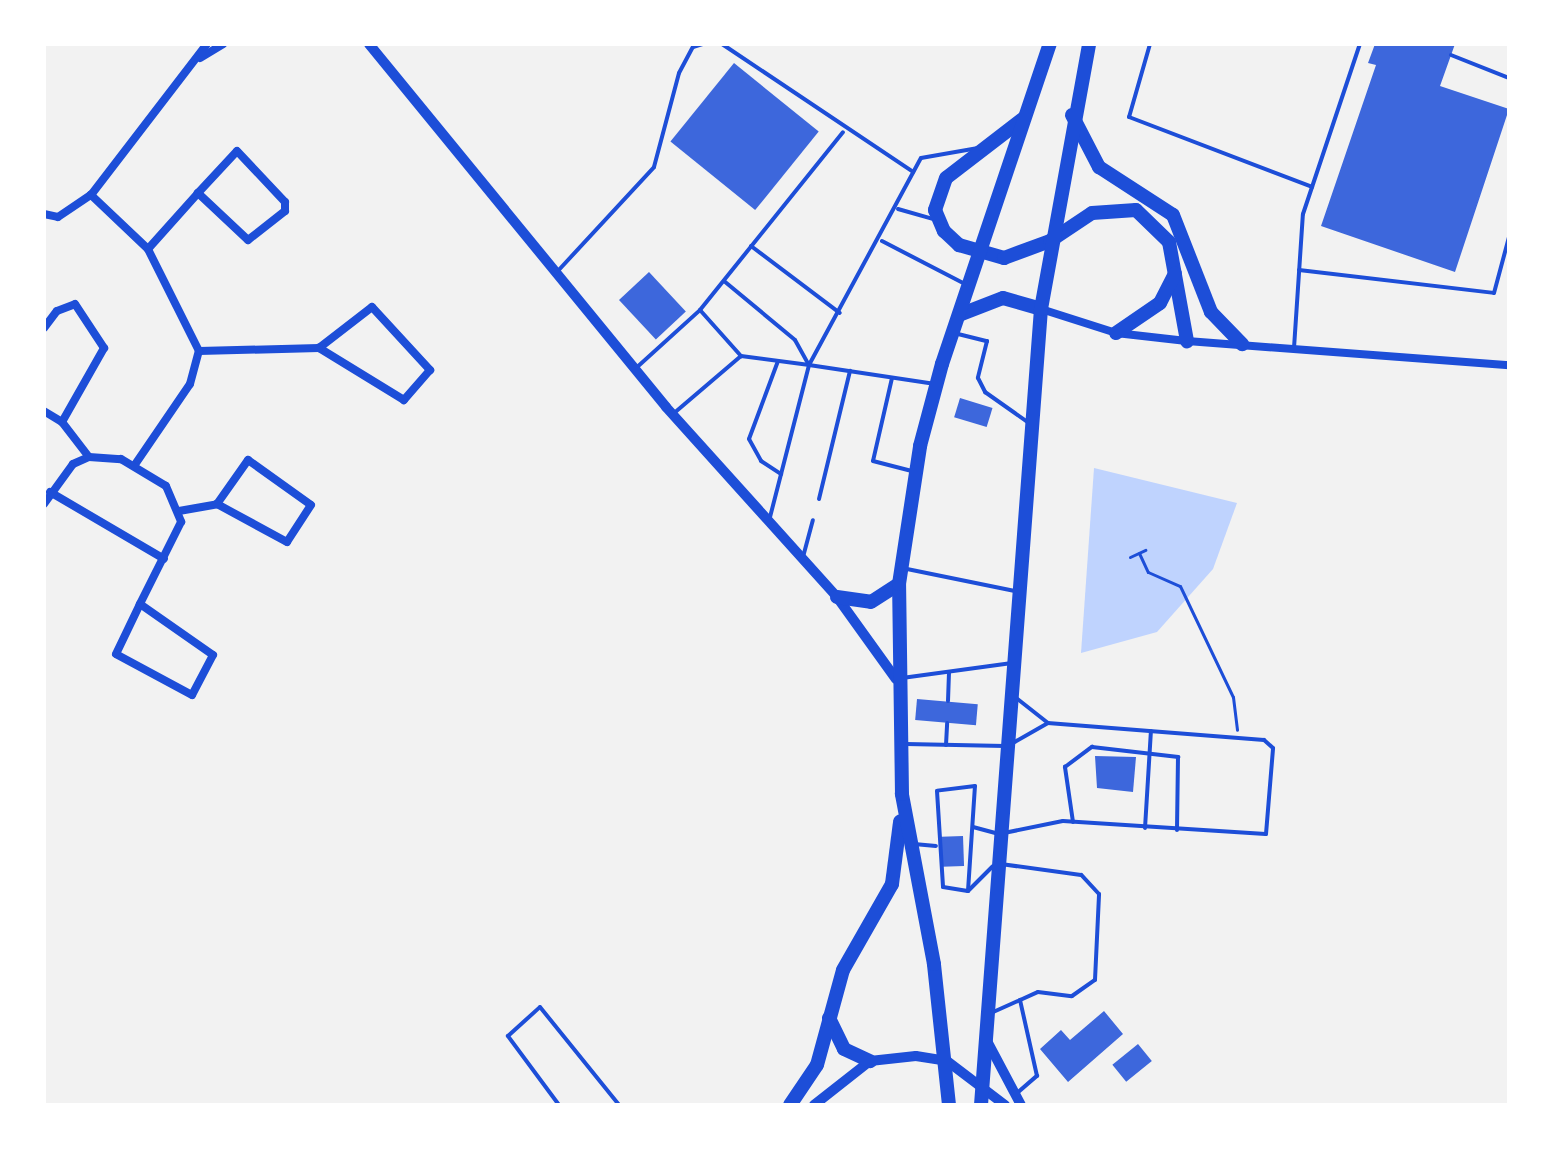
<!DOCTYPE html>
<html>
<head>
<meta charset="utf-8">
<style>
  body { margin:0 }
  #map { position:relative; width:1553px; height:1149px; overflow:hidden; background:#f2f2f2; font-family:Commissioner,sans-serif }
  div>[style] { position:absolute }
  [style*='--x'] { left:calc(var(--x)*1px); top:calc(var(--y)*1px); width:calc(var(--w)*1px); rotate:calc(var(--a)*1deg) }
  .water>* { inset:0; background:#bfd3fe }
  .building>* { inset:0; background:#3d67dc; transform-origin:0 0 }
  .path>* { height:3px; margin:-1.5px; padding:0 1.5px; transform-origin:1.5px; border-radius:1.5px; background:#1d4ed8 }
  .service>* { height:4px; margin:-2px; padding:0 2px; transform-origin:2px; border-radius:2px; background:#1d4ed8 }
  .minor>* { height:8px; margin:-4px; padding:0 4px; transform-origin:4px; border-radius:4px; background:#1d4ed8 }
  .tertiary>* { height:10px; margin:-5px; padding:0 5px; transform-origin:5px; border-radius:5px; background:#1d4ed8 }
  .trunk>* { height:14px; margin:-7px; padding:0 7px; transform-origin:7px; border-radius:7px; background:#1d4ed8 }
  span { translate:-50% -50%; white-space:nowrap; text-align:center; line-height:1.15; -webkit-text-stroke:8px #fff; paint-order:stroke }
  .frame { position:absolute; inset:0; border:46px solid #fff; pointer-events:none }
</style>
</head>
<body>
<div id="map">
  <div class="water">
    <div style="clip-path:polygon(1094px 468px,1237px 503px,1213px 569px,1157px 632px,1081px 653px)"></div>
  </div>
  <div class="building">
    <div style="clip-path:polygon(1375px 44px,1455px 44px,1440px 86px,1509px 109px,1455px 272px,1321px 226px,1376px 65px,1368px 63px)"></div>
    <div style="left:734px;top:63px;width:109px;height:101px;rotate:39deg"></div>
    <div style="left:649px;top:272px;width:54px;height:41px;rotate:47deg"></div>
    <div style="left:960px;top:398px;width:34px;height:20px;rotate:17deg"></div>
    <div style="left:917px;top:699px;width:61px;height:21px;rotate:5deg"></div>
    <div style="clip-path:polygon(1095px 756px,1136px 757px,1133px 792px,1097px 788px)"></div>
    <div style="left:963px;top:836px;width:30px;height:22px;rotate:88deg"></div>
    <div style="clip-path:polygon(1104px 1011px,1123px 1034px,1068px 1082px,1040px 1049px,1061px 1030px,1070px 1040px)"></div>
    <div style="left:1138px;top:1044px;width:22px;height:33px;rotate:51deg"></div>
  </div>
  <div class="path">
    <div style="--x:1139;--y:553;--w:21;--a:65"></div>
    <div style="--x:1148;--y:572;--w:35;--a:24"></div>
    <div style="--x:1180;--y:586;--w:123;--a:64.5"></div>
    <div style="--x:1233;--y:697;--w:33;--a:83"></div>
    <div style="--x:1130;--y:557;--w:17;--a:-25"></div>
  </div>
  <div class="service">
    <div style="--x:722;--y:44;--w:230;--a:33.8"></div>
    <div style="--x:1150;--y:44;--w:76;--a:106"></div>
    <div style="--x:1129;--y:117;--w:196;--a:20.9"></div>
    <div style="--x:1451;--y:55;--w:62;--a:21.6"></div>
    <div style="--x:898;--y:209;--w:37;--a:16"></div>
    <div style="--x:882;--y:241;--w:93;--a:27.4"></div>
    <div style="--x:751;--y:246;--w:111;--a:37"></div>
    <div style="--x:1299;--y:270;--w:196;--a:6.7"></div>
    <div style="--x:1494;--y:293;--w:58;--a:-75"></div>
    <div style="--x:556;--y:273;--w:144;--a:-47.2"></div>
    <div style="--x:654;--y:167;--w:97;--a:-75.1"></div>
    <div style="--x:679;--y:73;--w:30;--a:-62"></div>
    <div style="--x:693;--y:47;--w:10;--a:-17"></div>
    <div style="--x:724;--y:281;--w:92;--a:39.7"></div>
    <div style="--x:795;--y:340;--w:29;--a:61"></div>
    <div style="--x:700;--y:310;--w:228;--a:-51.2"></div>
    <div style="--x:958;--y:334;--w:30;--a:14"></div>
    <div style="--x:987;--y:341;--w:38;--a:104"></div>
    <div style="--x:978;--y:378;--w:16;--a:63"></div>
    <div style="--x:985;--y:392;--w:54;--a:35.2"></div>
    <div style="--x:1294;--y:348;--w:134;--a:-86.2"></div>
    <div style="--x:1303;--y:214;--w:179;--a:-71.5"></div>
    <div style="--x:778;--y:361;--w:83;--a:110.4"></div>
    <div style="--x:749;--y:439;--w:25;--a:61"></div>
    <div style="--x:761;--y:461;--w:24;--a:33"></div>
    <div style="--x:809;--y:365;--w:235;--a:-61.6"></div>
    <div style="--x:921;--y:158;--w:58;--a:-10"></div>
    <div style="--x:635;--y:369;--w:88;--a:-42.2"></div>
    <div style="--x:700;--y:310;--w:62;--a:48.3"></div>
    <div style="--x:892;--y:378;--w:85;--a:102.9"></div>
    <div style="--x:873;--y:461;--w:40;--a:14.4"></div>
    <div style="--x:673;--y:414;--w:89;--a:-40.5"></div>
    <div style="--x:741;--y:356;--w:69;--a:7.5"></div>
    <div style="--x:819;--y:499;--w:132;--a:-76.4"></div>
    <div style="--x:769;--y:521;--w:161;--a:-75.6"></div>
    <div style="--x:809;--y:365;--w:126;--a:8.6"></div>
    <div style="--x:803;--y:557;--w:38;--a:-75"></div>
    <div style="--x:907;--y:569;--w:110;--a:11.5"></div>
    <div style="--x:902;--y:678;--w:111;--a:-7.8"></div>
    <div style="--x:1015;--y:697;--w:42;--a:38.2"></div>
    <div style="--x:948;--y:701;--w:29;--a:-88"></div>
    <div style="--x:906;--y:744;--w:99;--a:1.2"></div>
    <div style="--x:946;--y:745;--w:22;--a:-87"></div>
    <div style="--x:1073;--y:822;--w:56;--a:-98.3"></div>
    <div style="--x:1065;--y:767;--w:34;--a:-37"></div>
    <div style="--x:1092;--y:747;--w:87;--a:6.6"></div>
    <div style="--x:1178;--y:757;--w:73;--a:90.8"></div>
    <div style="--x:973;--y:827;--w:27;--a:15"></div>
    <div style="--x:999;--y:834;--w:65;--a:-11.5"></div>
    <div style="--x:1063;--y:821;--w:203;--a:3.7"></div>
    <div style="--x:1266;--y:834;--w:86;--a:-85.3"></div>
    <div style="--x:1273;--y:748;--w:12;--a:-138"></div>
    <div style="--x:1264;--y:740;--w:217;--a:-175.5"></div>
    <div style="--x:1048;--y:723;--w:40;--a:150.3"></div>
    <div style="--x:1145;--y:828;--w:97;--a:-86.5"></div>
    <div style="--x:914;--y:844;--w:22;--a:5"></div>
    <div style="--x:968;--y:891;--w:105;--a:-86.2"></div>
    <div style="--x:975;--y:786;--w:38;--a:173"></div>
    <div style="--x:937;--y:791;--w:96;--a:86.4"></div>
    <div style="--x:943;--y:887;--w:25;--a:9"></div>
    <div style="--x:968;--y:891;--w:35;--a:-45"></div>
    <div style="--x:991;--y:1013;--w:51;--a:-24.1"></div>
    <div style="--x:1038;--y:992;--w:34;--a:7"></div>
    <div style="--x:1072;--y:996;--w:28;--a:-35"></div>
    <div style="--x:1095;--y:980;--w:86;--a:-87.3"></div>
    <div style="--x:1099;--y:894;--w:26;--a:-133"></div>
    <div style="--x:1081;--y:875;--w:81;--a:-172.2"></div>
    <div style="--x:1016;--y:1094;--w:28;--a:-41"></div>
    <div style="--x:1037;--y:1076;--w:78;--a:-102.6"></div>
    <div style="--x:559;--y:1105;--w:86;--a:-126.5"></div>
    <div style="--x:508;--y:1036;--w:43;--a:-42.2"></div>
    <div style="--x:540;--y:1007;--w:126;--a:51.1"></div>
  </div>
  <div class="minor">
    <div style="--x:200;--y:58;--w:27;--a:-31"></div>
    <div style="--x:237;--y:151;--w:70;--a:46.7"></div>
    <div style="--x:285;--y:202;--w:9;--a:90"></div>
    <div style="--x:285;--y:211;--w:47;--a:141.9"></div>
    <div style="--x:248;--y:240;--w:69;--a:-136.8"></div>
    <div style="--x:198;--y:193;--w:57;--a:-47.1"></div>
    <div style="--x:44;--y:214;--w:14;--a:12"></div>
    <div style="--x:58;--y:217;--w:40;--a:-34"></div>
    <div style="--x:148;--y:249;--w:75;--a:-48.2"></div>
    <div style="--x:372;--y:307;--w:86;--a:47.4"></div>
    <div style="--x:430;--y:370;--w:40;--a:131"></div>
    <div style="--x:404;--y:400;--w:100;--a:-148.5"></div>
    <div style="--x:319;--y:348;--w:67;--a:-37.7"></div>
    <div style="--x:1041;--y:309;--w:79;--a:17.7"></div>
    <div style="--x:1116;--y:333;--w:71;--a:6.4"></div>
    <div style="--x:1187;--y:341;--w:323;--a:4.3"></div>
    <div style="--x:44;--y:328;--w:21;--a:-53"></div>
    <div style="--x:57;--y:311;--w:19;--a:-21"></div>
    <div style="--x:75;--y:304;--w:53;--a:56.6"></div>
    <div style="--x:104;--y:348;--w:85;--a:119.6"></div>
    <div style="--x:62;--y:422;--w:21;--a:-149"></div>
    <div style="--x:199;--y:351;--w:120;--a:-1.4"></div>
    <div style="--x:62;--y:422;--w:44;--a:52.4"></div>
    <div style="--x:248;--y:460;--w:77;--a:35.5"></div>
    <div style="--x:311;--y:505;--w:44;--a:123"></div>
    <div style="--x:287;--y:542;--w:80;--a:-151.5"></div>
    <div style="--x:217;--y:504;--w:54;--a:-54.8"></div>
    <div style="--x:134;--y:466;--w:99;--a:-55.7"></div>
    <div style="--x:190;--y:384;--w:34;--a:-75"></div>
    <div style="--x:199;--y:351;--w:114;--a:-116.6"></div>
    <div style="--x:148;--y:249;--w:79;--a:-136.5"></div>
    <div style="--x:91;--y:195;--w:190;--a:-52.5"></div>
    <div style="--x:50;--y:492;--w:132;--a:30.4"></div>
    <div style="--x:44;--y:504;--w:49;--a:-54.1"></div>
    <div style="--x:73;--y:464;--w:17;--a:-24"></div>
    <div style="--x:89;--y:457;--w:32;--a:4"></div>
    <div style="--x:121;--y:459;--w:52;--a:31"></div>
    <div style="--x:166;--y:486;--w:39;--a:67"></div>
    <div style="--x:181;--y:522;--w:92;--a:116.6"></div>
    <div style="--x:179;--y:511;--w:39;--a:-10"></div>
    <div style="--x:140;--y:604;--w:89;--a:34.9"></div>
    <div style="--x:213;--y:655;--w:45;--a:117.7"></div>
    <div style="--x:192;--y:695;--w:86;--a:-151.7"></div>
    <div style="--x:116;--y:654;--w:55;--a:-64.4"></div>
  </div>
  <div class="tertiary">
    <div style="--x:369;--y:44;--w:469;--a:50.7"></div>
    <div style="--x:666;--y:407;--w:256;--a:48"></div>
    <div style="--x:837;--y:597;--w:101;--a:54.3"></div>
    <div style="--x:986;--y:1039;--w:75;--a:62.1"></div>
    <div style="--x:814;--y:1105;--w:71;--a:-38.2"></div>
    <div style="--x:870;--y:1061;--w:46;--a:-6.2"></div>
    <div style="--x:916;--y:1056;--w:31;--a:9"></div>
    <div style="--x:947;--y:1061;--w:73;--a:37.2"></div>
  </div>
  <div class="trunk">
    <div style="--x:1072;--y:115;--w:59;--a:62.6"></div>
    <div style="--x:1099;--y:167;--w:88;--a:33"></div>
    <div style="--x:1173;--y:215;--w:104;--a:68.6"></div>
    <div style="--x:1211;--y:312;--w:45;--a:45.9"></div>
    <div style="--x:1024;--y:118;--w:98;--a:142.4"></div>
    <div style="--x:946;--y:178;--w:34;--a:109"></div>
    <div style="--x:935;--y:210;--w:23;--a:67"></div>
    <div style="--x:944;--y:231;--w:21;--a:43"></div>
    <div style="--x:959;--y:245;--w:47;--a:16.1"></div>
    <div style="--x:1004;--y:258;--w:49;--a:-20.3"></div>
    <div style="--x:1050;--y:241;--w:50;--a:-33.7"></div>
    <div style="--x:1092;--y:213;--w:44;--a:-3.9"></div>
    <div style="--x:1136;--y:210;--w:46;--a:44.1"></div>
    <div style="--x:1169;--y:242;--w:101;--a:79.7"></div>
    <div style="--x:959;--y:315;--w:47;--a:-21.1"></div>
    <div style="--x:1003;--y:298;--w:40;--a:16"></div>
    <div style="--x:1116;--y:333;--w:53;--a:-34.3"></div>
    <div style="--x:1160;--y:303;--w:33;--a:-63"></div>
    <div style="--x:837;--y:597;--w:34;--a:8"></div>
    <div style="--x:871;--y:602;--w:33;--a:-33"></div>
    <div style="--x:829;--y:1018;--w:34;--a:64"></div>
    <div style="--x:844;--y:1049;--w:29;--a:25"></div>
    <div style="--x:790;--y:1105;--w:48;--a:-56"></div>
    <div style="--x:817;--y:1065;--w:98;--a:-74.7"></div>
    <div style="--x:843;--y:970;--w:99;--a:-60.3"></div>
    <div style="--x:892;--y:884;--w:63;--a:-82.6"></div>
    <div style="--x:949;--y:1105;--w:142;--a:-96.1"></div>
    <div style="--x:934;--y:964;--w:173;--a:-100.7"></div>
    <div style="--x:902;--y:794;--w:210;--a:-90.8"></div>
    <div style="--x:899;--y:584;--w:140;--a:-81.3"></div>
    <div style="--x:920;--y:446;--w:85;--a:-75"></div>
    <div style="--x:942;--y:364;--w:338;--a:-71.4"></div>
    <div style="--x:981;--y:1105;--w:798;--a:-85.69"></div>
    <div style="--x:1041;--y:309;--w:269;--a:-79.7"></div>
  </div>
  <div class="frame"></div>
</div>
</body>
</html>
